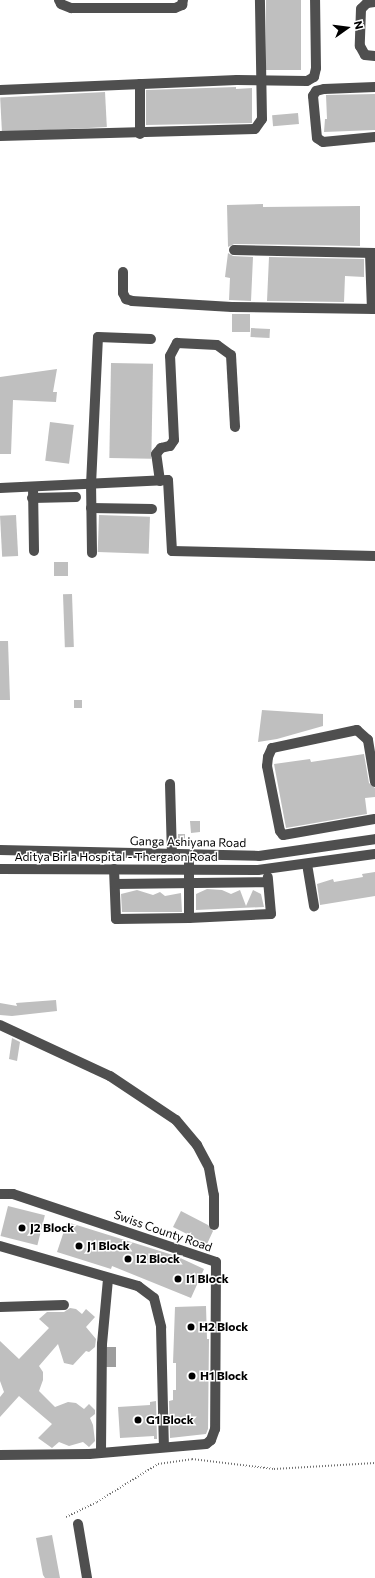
<!DOCTYPE html>
<html>
<head>
<meta charset="utf-8">
<style>
  body { margin:0 }
  #map { position:relative; width:375px; height:1578px; overflow:hidden; background:#fff; font-family:Commissioner,sans-serif }
  div>[style] { position:absolute }
  [style*='--x'] { left:calc(var(--x)*1px); top:calc(var(--y)*1px); width:calc(var(--w)*1px); rotate:calc(var(--a)*1deg) }
  .water>* { inset:0; background:#9d9d9d; transform-origin:0 0 }
  .building>* { inset:0; background:#bfbfbf; transform-origin:0 0 }
  .path>* { height:2px; margin-top:-1px; transform-origin:0; background:repeating-linear-gradient(90deg,#717171 0 1px,transparent 0 3px) }
  .minor>* { height:10px; margin:-5px; padding:0 5px; transform-origin:5px; border-radius:5px; background:#4f4f4f }
  .dots>* { width:11px; height:11px; translate:-50% -50%; box-sizing:border-box; border:2px solid #fff; border-radius:50% }
  span { translate:-50% -50%; white-space:nowrap; text-align:center; line-height:1.15; -webkit-text-stroke:3px #fff; paint-order:stroke }
  .street-label { font-size:12px; color:#000 }
  .poi-label { font-size:12px; color:#000; font-weight:700 }
  .left { translate:0 -50%; text-align:left }
  .north { position:absolute; left:327px; top:8px; width:40px; height:40px; -webkit-text-stroke:3px #fff; paint-order:stroke; rotate:76deg; font-size:11px; font-weight:700; line-height:16px; text-align:center; color:#000 }
  .north::after { content:''; display:block; margin:auto; width:14px; height:18px; background:#000; clip-path:polygon(50% 0,100% 100%,50% 72%,0 100%) }
</style>
</head>
<body>
<div id="map">
  <div class="water">
    <div style="left:116px;top:1347px;width:20px;height:12px;rotate:90deg"></div>
  </div>
  <div class="building">
    <div style="left:266px;top:0;width:35px;height:70px"></div>
    <div style="clip-path:polygon(236px 87px,236px 89px,252px 88px,252px 123px,146px 125px,146px 90px)"></div>
    <div style="left:105px;top:92px;width:35px;height:105px;rotate:87deg"></div>
    <div style="clip-path:polygon(375px 94px,375px 130px,324px 132px,325px 119px,327px 119px,326px 95px)"></div>
    <div style="left:298px;top:113px;width:11px;height:26px;rotate:85deg"></div>
    <div style="clip-path:polygon(263px 204px,263px 207px,360px 206px,360px 246px,234px 244px,228px 247px,227px 205px)"></div>
    <div style="clip-path:polygon(228px 253px,233px 256px,253px 257px,251px 301px,229px 300px,230px 278px,225px 277px)"></div>
    <div style="clip-path:polygon(269px 257px,364px 259px,364px 277px,345px 276px,344px 302px,267px 301px)"></div>
    <div style="left:232px;top:314px;width:18px;height:18px"></div>
    <div style="left:251px;top:328px;width:19px;height:9px;rotate:3deg"></div>
    <div style="left:111px;top:363px;width:42px;height:95px;rotate:1deg"></div>
    <div style="clip-path:polygon(57px 369px,53px 392px,57px 392px,56px 402px,13px 400px,11px 454px,0 454px,0 377px)"></div>
    <div style="left:50px;top:422px;width:24px;height:39px;rotate:7deg"></div>
    <div style="left:16px;top:515px;width:41px;height:16px;rotate:87deg"></div>
    <div style="left:99px;top:515px;width:51px;height:37px;rotate:2deg"></div>
    <div style="left:54px;top:562px;width:14px;height:14px"></div>
    <div style="left:72px;top:594px;width:53px;height:9px;rotate:88deg"></div>
    <div style="clip-path:polygon(0 641px,8px 641px,10px 700px,0 700px)"></div>
    <div style="left:74px;top:700px;width:8px;height:8px"></div>
    <div style="clip-path:polygon(262px 710px,323px 714px,323px 726px,277px 739px,258px 742px)"></div>
    <div style="clip-path:polygon(364px 754px,369px 783px,375px 788px,375px 797px,365px 798px,367px 814px,286px 828px,274px 764px,310px 759px,311px 762px)"></div>
    <div style="clip-path:polygon(190px 821px,200px 821px,200px 832px,191px 833px)"></div>
    <div style="left:178px;top:834px;width:7px;height:12px"></div>
    <div style="clip-path:polygon(375px 872px,375px 896px,320px 905px,317px 884px,333px 879px,334px 882px,363px 877px,362px 874px)"></div>
    <div style="clip-path:polygon(207px 889px,222px 890px,231px 894px,240px 890px,246px 906px,253px 890px,261px 894px,264px 907px,196px 910px,196px 894px)"></div>
    <div style="clip-path:polygon(137px 890px,153px 895px,160px 892px,165px 896px,181px 893px,182px 912px,122px 912px,121px 894px)"></div>
    <div style="clip-path:polygon(56px 1000px,57px 1011px,12px 1016px,0 1015px,0 1003px,17px 1006px,16px 1003px)"></div>
    <div style="clip-path:polygon(12px 1038px,20px 1042px,17px 1061px,9px 1059px)"></div>
    <div style="left:8px;top:1206px;width:38px;height:31px;rotate:14deg"></div>
    <div style="clip-path:polygon(181px 1211px,208px 1225px,213px 1231px,207px 1244px,173px 1227px)"></div>
    <div style="clip-path:polygon(67px 1222px,176px 1256px,204px 1269px,191px 1298px,112px 1266px,111px 1269px,57px 1252px)"></div>
    <div style="clip-path:polygon(206px 1306px,207px 1339px,209px 1339px,208px 1429px,206px 1434px,170px 1438px,169px 1401px,173px 1400px,173px 1390px,176px 1390px,176px 1363px,173px 1363px,175px 1307px)"></div>
    <div style="clip-path:polygon(70px 1308px,76px 1309px,82px 1314px,86px 1309px,95px 1317px,86px 1327px,96px 1339px,95px 1347px,89px 1352px,86px 1351px,73px 1365px,64px 1363px,58px 1344px,39px 1366px,43px 1372px,43px 1380px,39px 1391px,55px 1407px,68px 1402px,76px 1403px,84px 1409px,89px 1404px,95px 1410px,95px 1414px,90px 1418px,93px 1425px,95px 1441px,89px 1447px,83px 1442px,69px 1446px,59px 1442px,52px 1448px,38px 1438px,52px 1424px,19px 1396px,0 1417px,0 1397px,4px 1392px,0 1381px,0 1341px,19px 1359px,49px 1328px,39px 1319px,47px 1312px,64px 1312px)"></div>
    <div style="clip-path:polygon(156px 1401px,157px 1439px,154px 1439px,154px 1436px,120px 1438px,118px 1407px,150px 1405px,150px 1402px)"></div>
    <div style="clip-path:polygon(52px 1535px,60px 1578px,45px 1578px,43px 1575px,36px 1538px)"></div>
  </div>
  <div class="path">
    <div style="--x:66;--y:1517;--w:34;--a:-26"></div>
    <div style="--x:97;--y:1502;--w:72;--a:-31.9"></div>
    <div style="--x:158;--y:1464;--w:34;--a:-8"></div>
    <div style="--x:192;--y:1459;--w:83;--a:7"></div>
    <div style="--x:274;--y:1469;--w:101;--a:-3.4"></div>
  </div>
  <div class="minor">
    <div style="--x:59;--y:0;--w:4;--a:63"></div>
    <div style="--x:61;--y:4;--w:11;--a:22"></div>
    <div style="--x:71;--y:8;--w:104;--a:0"></div>
    <div style="--x:175;--y:8;--w:8;--a:-23"></div>
    <div style="--x:182;--y:5;--w:5;--a:-79"></div>
    <div style="--x:375;--y:2;--w:8;--a:173"></div>
    <div style="--x:367;--y:3;--w:8;--a:135"></div>
    <div style="--x:361;--y:9;--w:37;--a:92"></div>
    <div style="--x:360;--y:46;--w:10;--a:61"></div>
    <div style="--x:365;--y:55;--w:10;--a:6"></div>
    <div style="--x:140;--y:84;--w:50;--a:90"></div>
    <div style="--x:375;--y:87;--w:51;--a:177.8"></div>
    <div style="--x:324;--y:89;--w:8;--a:166"></div>
    <div style="--x:316;--y:91;--w:6;--a:121"></div>
    <div style="--x:313;--y:96;--w:42;--a:84.6"></div>
    <div style="--x:317;--y:138;--w:7;--a:34"></div>
    <div style="--x:323;--y:142;--w:52;--a:-5.5"></div>
    <div style="--x:0;--y:90;--w:237;--a:-2.4"></div>
    <div style="--x:237;--y:80;--w:70;--a:0.8"></div>
    <div style="--x:307;--y:81;--w:8;--a:-30"></div>
    <div style="--x:314;--y:77;--w:9;--a:-77"></div>
    <div style="--x:316;--y:68;--w:68;--a:-90.8"></div>
    <div style="--x:0;--y:136;--w:255;--a:-1.6"></div>
    <div style="--x:255;--y:129;--w:12;--a:-55"></div>
    <div style="--x:262;--y:119;--w:119;--a:-91"></div>
    <div style="--x:234;--y:250;--w:141;--a:1.2"></div>
    <div style="--x:370;--y:253;--w:56;--a:88"></div>
    <div style="--x:123;--y:272;--w:21;--a:90"></div>
    <div style="--x:123;--y:293;--w:7;--a:63"></div>
    <div style="--x:126;--y:299;--w:6;--a:18"></div>
    <div style="--x:132;--y:301;--w:100;--a:3.4"></div>
    <div style="--x:232;--y:307;--w:143;--a:0.8"></div>
    <div style="--x:160;--y:481;--w:27;--a:-98"></div>
    <div style="--x:156;--y:454;--w:8;--a:-50"></div>
    <div style="--x:161;--y:448;--w:9;--a:-13"></div>
    <div style="--x:170;--y:446;--w:7;--a:-56"></div>
    <div style="--x:174;--y:440;--w:84;--a:-92.7"></div>
    <div style="--x:170;--y:356;--w:15;--a:-62"></div>
    <div style="--x:177;--y:343;--w:40;--a:2.9"></div>
    <div style="--x:217;--y:345;--w:17;--a:36"></div>
    <div style="--x:231;--y:355;--w:72;--a:86.8"></div>
    <div style="--x:33;--y:487;--w:64;--a:89.1"></div>
    <div style="--x:0;--y:488;--w:168;--a:-2.7"></div>
    <div style="--x:168;--y:480;--w:71;--a:86.8"></div>
    <div style="--x:172;--y:551;--w:203;--a:1.4"></div>
    <div style="--x:32;--y:498;--w:44;--a:-1.3"></div>
    <div style="--x:91;--y:508;--w:61;--a:0.9"></div>
    <div style="--x:92;--y:553;--w:68;--a:-90.8"></div>
    <div style="--x:91;--y:485;--w:148;--a:-87.3"></div>
    <div style="--x:98;--y:337;--w:53;--a:2.2"></div>
    <div style="--x:375;--y:782;--w:43;--a:-99.5"></div>
    <div style="--x:368;--y:740;--w:15;--a:-138"></div>
    <div style="--x:357;--y:730;--w:87;--a:168"></div>
    <div style="--x:272;--y:748;--w:10;--a:114"></div>
    <div style="--x:268;--y:757;--w:9;--a:96"></div>
    <div style="--x:267;--y:766;--w:66;--a:78.7"></div>
    <div style="--x:280;--y:831;--w:5;--a:53"></div>
    <div style="--x:283;--y:835;--w:93;--a:-9.9"></div>
    <div style="--x:170;--y:784;--w:71;--a:88.4"></div>
    <div style="--x:0;--y:850;--w:259;--a:1.3"></div>
    <div style="--x:259;--y:856;--w:117;--a:-8.3"></div>
    <div style="--x:307;--y:864;--w:43;--a:80.5"></div>
    <div style="--x:0;--y:869;--w:258;--a:0.2"></div>
    <div style="--x:258;--y:870;--w:118;--a:-7.8"></div>
    <div style="--x:114;--y:869;--w:50;--a:87.7"></div>
    <div style="--x:116;--y:919;--w:73;--a:-0.8"></div>
    <div style="--x:189;--y:918;--w:55;--a:-90"></div>
    <div style="--x:115;--y:884;--w:153;--a:-0.7"></div>
    <div style="--x:189;--y:918;--w:82;--a:-2.8"></div>
    <div style="--x:271;--y:914;--w:37;--a:-95"></div>
    <div style="--x:0;--y:1025;--w:121;--a:24.9"></div>
    <div style="--x:110;--y:1076;--w:79;--a:33.7"></div>
    <div style="--x:176;--y:1120;--w:33;--a:50"></div>
    <div style="--x:197;--y:1145;--w:26;--a:62"></div>
    <div style="--x:209;--y:1168;--w:27;--a:80"></div>
    <div style="--x:214;--y:1195;--w:30;--a:90"></div>
    <div style="--x:0;--y:1194;--w:13;--a:0"></div>
    <div style="--x:13;--y:1194;--w:214;--a:18.5"></div>
    <div style="--x:216;--y:1262;--w:167;--a:90.3"></div>
    <div style="--x:215;--y:1429;--w:12;--a:110"></div>
    <div style="--x:211;--y:1440;--w:6;--a:141"></div>
    <div style="--x:206;--y:1444;--w:117;--a:175.1"></div>
    <div style="--x:89;--y:1454;--w:89;--a:179.4"></div>
    <div style="--x:0;--y:1246;--w:144;--a:16.2"></div>
    <div style="--x:138;--y:1286;--w:20;--a:37"></div>
    <div style="--x:154;--y:1298;--w:30;--a:76"></div>
    <div style="--x:161;--y:1327;--w:120;--a:88.6"></div>
    <div style="--x:0;--y:1307;--w:64;--a:-1.8"></div>
    <div style="--x:101;--y:1452;--w:108;--a:-89.5"></div>
    <div style="--x:102;--y:1344;--w:65;--a:-84.7"></div>
    <div style="--x:78;--y:1524;--w:55;--a:80.5"></div>
  </div>
  <div class="dots">
    <div style="left:22px;top:1228px;background:#000"></div>
    <div style="left:79px;top:1246px;background:#000"></div>
    <div style="left:128px;top:1259px;background:#000"></div>
    <div style="left:178px;top:1279px;background:#000"></div>
    <div style="left:191px;top:1327px;background:#000"></div>
    <div style="left:192px;top:1376px;background:#000"></div>
    <div style="left:138px;top:1420px;background:#000"></div>
  </div>
  <div class="street-label">
    <span style="left:188px;top:842px;rotate:1deg">Ganga Ashiyana Road</span>
    <span style="left:116px;top:857px">Aditya Birla Hospital - Thergaon Road</span>
    <span style="left:163px;top:1231px;rotate:19deg">Swiss County Road</span>
  </div>
  <div class="poi-label">
    <span class="left" style="left:30px;top:1228px">J2 Block</span>
    <span class="left" style="left:87px;top:1246px">J1 Block</span>
    <span class="left" style="left:136px;top:1259px">I2 Block</span>
    <span class="left" style="left:186px;top:1279px">I1 Block</span>
    <span class="left" style="left:199px;top:1327px">H2 Block</span>
    <span class="left" style="left:200px;top:1376px">H1 Block</span>
    <span class="left" style="left:146px;top:1420px">G1 Block</span>
  </div>
  <div class="north">N</div>
</div>
</body>
</html>
